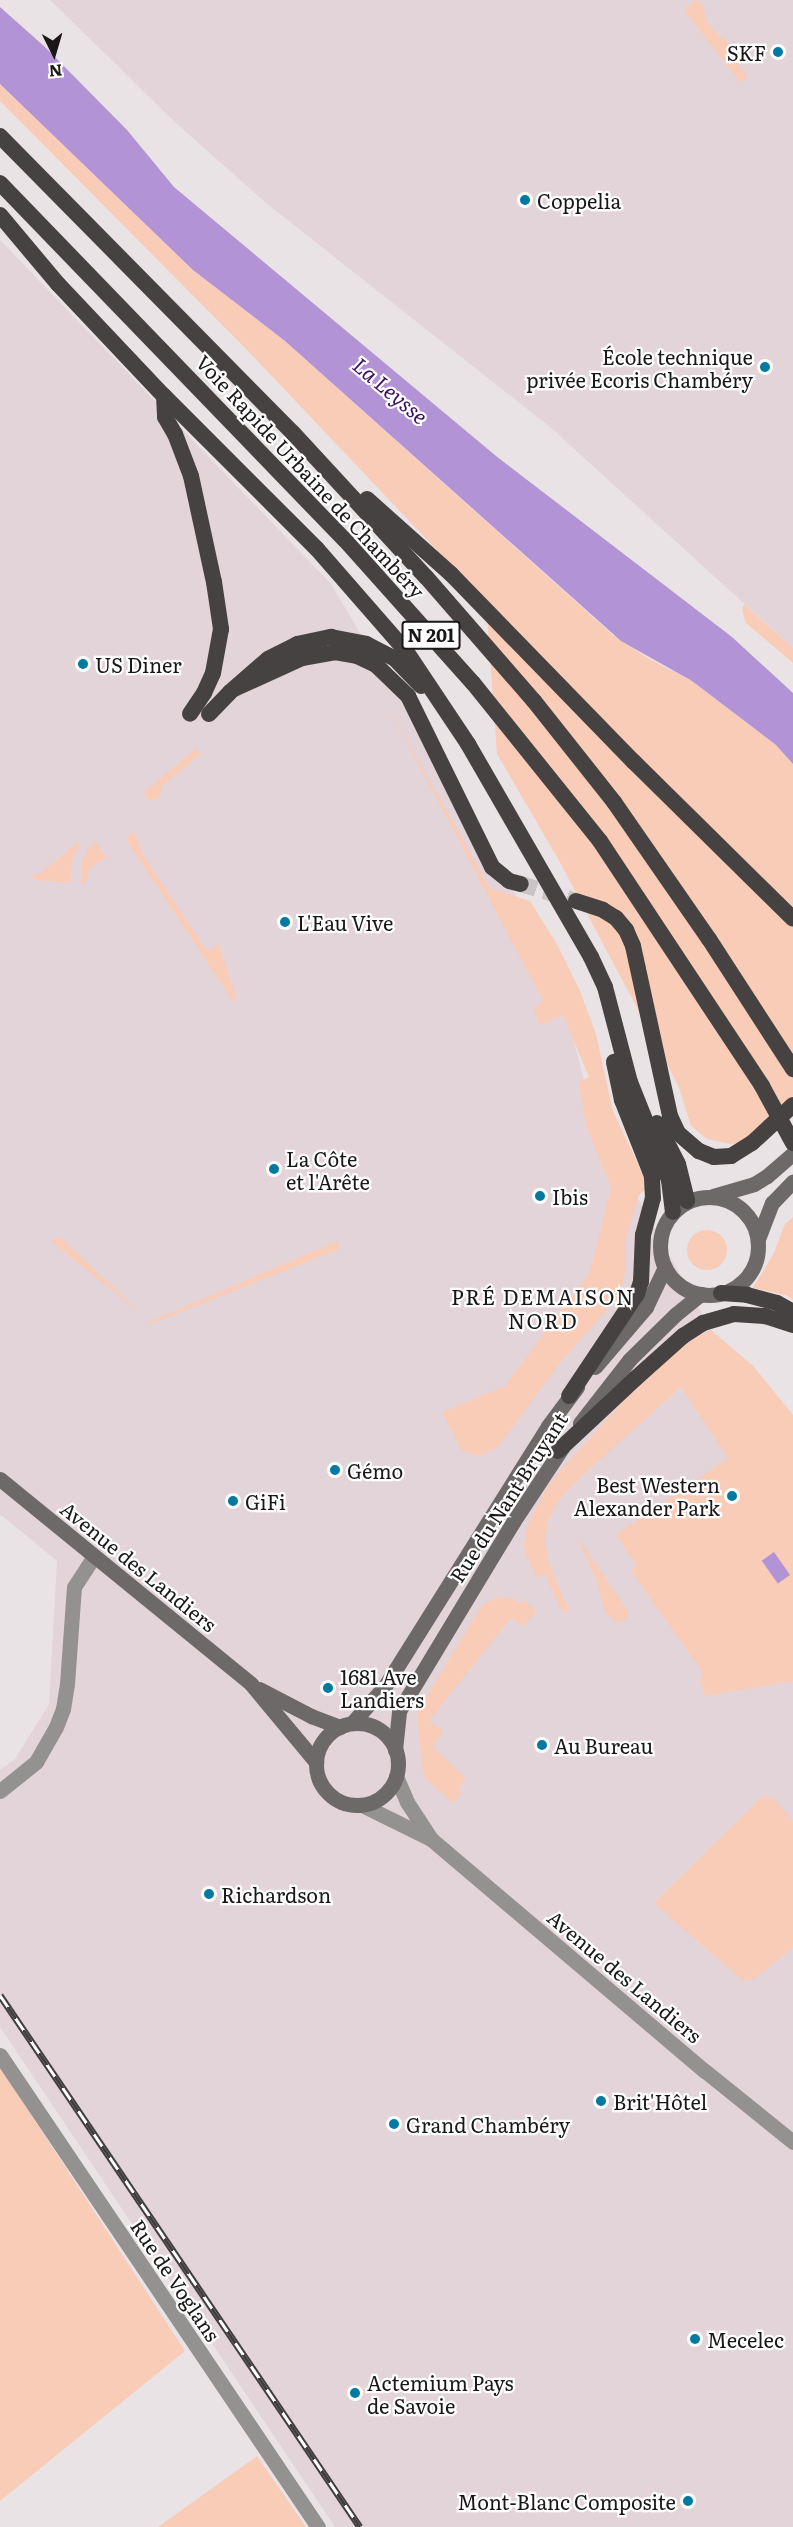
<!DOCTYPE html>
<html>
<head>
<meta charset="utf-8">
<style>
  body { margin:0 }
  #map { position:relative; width:793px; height:2527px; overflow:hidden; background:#eae3e5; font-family:Literata,serif }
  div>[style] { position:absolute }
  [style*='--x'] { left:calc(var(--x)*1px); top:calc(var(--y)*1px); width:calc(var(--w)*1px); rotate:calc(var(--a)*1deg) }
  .built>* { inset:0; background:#e3d4d9 }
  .green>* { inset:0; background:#f9ccb7 }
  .round { border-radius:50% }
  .water>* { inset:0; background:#b293d5; transform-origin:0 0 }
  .trunk-tunnel>* { height:16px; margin-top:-8px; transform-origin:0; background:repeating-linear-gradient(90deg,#cbc4c6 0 16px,transparent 0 24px) }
  .tertiary>* { height:15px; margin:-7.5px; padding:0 7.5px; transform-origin:7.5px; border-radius:7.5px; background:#949191 }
  .secondary>* { height:15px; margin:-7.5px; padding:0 7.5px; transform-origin:7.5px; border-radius:7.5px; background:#6e6969 }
  .secondary>.ring { margin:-7.5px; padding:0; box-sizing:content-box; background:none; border:15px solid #6e6969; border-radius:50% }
  .trunk>* { height:16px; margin:-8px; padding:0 8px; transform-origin:8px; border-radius:8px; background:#474242 }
  .rail>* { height:7px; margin-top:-3.5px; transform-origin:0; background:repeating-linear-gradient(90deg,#fff 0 14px,#413e3f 0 28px); box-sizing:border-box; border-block:2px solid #413e3f }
  .trunk-bridge>* { height:16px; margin:-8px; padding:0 8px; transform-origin:8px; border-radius:8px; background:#474242 }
  .dots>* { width:16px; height:16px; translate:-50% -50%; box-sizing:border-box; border:3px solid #fff; border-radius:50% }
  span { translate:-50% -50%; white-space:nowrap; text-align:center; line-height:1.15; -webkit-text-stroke:4.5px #fff; paint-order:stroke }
  .shield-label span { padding:2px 4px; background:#fff; border:2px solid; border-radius:4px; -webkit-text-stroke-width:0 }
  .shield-label { font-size:18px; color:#191718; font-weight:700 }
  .poi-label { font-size:20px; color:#191718 }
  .right { translate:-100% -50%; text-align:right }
  .left { translate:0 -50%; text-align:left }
  .street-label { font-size:20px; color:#191718 }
  .water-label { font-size:21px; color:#3b0d5c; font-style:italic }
  .neighbourhood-label { font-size:21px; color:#191718; letter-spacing:1.5px }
  .north { position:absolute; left:24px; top:24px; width:60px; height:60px; -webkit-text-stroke:4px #fff; paint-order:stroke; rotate:175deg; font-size:16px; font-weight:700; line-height:24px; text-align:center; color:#191718 }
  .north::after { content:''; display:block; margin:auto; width:21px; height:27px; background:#191718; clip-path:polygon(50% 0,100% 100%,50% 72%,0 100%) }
</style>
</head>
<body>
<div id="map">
  <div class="built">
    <div style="clip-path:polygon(50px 0,793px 0,793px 648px,550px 427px,266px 203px,177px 124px)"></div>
    <div style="clip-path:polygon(0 240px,331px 584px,552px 956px,594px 1119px,711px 1330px,753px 1366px,793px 1415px,793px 2527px,335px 2527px,0 2027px,0 1770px,15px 1759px,49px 1704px,57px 1561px,0 1514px)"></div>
  </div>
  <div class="green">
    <div style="clip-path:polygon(697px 0,702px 3px,708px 23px,717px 34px,736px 49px,751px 55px,746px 61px,738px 54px,734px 58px,747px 76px,745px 80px,740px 82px,684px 10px)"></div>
    <div style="clip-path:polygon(0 84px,193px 270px,285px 341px,614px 636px,651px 660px,692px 681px,776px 745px,793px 764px,793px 1096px,746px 1142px,731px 1144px,707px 1139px,691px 1126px,678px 1085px,557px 857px,497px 754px,486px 602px,250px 353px,0 101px)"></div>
    <div style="clip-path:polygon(744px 604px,793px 648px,793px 663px,746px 623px,742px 610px)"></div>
    <div style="clip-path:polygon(386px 702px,490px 888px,530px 901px,558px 946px,580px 991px,596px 1034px,613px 1111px,644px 1177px,645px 1190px,639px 1195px,625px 1242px,625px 1274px,620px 1295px,560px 1363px,498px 1447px,479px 1456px,462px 1451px,442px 1412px,505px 1386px,590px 1272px,611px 1188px,586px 1126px,579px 1082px,589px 1077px,563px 1015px,540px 1025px,533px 1008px,543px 1001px)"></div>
    <div style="clip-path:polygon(197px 748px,200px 755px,162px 786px,160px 797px,153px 801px,146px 798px,144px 792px)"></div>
    <div style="clip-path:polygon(134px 831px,142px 853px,207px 951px,219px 944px,237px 999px,233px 1001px,128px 843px,127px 837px)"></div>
    <div style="clip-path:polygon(95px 841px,107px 858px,94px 865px,89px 870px,86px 883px,82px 883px,82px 862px,88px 849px)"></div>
    <div style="clip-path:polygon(77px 843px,80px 845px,73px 857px,70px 883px,39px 880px,29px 876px,41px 873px)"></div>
    <div style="clip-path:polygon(793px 1217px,793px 1300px,786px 1295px,753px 1288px,773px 1255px,785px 1224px)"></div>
    <div class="round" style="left:687px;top:1230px;width:40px;height:40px"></div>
    <div style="clip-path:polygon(60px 1237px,145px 1317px,51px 1241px)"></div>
    <div style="clip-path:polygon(337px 1241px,340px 1249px,148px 1325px,147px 1323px)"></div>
    <div style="clip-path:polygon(711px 1330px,753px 1366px,793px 1415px,793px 1681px,705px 1696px,700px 1682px,702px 1671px,631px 1571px,637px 1566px,616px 1535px,728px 1458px,681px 1387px,580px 1478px,560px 1499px,548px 1520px,545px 1542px,549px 1563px,570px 1613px,561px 1610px,545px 1574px,537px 1578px,525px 1552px,524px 1545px,528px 1523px,547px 1487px,561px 1470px,636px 1387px,691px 1339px)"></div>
    <div style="clip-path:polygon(577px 1536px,629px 1613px,625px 1621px,616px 1622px,605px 1612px,597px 1581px)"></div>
    <div style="clip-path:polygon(497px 1597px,512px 1598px,521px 1604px,525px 1600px,536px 1612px,523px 1626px,511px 1618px,429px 1721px,443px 1731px,433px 1747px,466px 1779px,458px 1788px,462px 1792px,453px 1803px,428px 1781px,423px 1773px,417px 1713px,482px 1605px)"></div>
    <div style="clip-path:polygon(764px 1795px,775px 1800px,793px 1821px,793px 1948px,751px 1981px,741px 1979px,654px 1903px)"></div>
    <div style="clip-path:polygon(0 2067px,185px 2351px,0 2501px)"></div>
    <div style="clip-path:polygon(257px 2456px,306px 2527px,158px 2527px)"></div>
  </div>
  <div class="water">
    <div style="clip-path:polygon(0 7px,45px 47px,127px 130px,174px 187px,496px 456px,732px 637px,793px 693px,793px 764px,776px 745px,692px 681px,621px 641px,285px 341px,193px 270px,0 84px)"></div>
    <div style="left:774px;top:1552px;width:28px;height:15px;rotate:55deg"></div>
  </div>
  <div class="trunk-tunnel">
    <div style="--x:521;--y:884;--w:58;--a:17.2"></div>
  </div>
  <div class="tertiary">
    <div style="--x:396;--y:1776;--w:28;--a:67"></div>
    <div style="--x:407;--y:1802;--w:44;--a:57"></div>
    <div style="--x:0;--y:1791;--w:46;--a:-38.9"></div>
    <div style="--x:36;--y:1762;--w:40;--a:-60.3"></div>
    <div style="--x:56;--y:1727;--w:19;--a:-69"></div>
    <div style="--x:63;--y:1709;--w:25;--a:-81"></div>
    <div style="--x:67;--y:1684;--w:97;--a:-85.9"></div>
    <div style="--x:74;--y:1587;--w:37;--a:-57"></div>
    <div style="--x:362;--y:1805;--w:77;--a:26.2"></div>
    <div style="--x:431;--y:1839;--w:359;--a:40.3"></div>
    <div style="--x:705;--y:2071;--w:113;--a:38.9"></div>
    <div style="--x:0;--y:2055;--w:569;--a:56.03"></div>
  </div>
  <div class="secondary">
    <div style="--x:713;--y:1196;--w:43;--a:-16.3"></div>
    <div style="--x:754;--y:1184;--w:15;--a:-32"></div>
    <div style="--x:767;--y:1176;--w:35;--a:-41"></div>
    <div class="ring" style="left:660px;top:1197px;width:83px;height:83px"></div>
    <div style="--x:758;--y:1239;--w:39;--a:-69"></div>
    <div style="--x:772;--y:1203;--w:30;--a:-46"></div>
    <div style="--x:595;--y:1367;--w:79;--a:-49.6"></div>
    <div style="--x:646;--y:1307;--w:44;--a:-64.6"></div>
    <div style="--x:580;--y:1423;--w:81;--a:-52"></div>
    <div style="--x:630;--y:1359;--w:64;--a:-44.4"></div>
    <div style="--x:676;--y:1314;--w:32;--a:-39"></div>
    <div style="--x:0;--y:1479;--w:324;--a:39.2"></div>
    <div style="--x:251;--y:1684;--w:102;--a:50.2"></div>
    <div style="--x:259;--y:1689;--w:59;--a:27.4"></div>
    <div style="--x:311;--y:1716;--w:31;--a:21"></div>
    <div style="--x:352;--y:1723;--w:50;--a:-48.3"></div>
    <div style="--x:385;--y:1686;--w:307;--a:-57.9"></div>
    <div style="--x:548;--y:1426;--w:49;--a:-53.4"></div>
    <div class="ring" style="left:316px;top:1723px;width:67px;height:67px"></div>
    <div style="--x:395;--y:1750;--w:39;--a:-84"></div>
    <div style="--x:399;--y:1711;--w:221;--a:-58.9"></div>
    <div style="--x:513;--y:1522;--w:96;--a:-56.5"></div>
  </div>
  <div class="trunk">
    <div style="--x:0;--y:136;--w:417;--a:45.4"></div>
    <div style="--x:293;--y:433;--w:197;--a:47.3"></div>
    <div style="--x:427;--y:578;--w:163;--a:49"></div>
    <div style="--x:534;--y:701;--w:129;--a:51.6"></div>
    <div style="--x:614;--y:802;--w:167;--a:55.3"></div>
    <div style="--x:709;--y:939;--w:155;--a:57.1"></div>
    <div style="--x:0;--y:183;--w:496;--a:46"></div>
    <div style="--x:345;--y:540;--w:192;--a:48.2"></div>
    <div style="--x:473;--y:683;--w:203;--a:51.2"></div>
    <div style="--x:600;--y:841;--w:294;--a:56.5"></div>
    <div style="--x:762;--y:1086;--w:65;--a:61.5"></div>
    <div style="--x:0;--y:215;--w:90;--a:50"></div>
    <div style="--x:58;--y:284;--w:154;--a:46.6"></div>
    <div style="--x:164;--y:396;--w:216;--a:45"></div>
    <div style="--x:317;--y:549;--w:135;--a:48.9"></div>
    <div style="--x:406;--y:651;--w:112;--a:56.3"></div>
    <div style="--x:468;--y:744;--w:246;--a:60"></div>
    <div style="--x:591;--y:957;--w:33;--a:65"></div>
    <div style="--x:605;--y:987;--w:98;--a:75.3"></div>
    <div style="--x:630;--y:1082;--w:105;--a:68.3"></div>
    <div style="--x:669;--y:1180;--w:32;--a:83"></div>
    <div style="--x:164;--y:396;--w:21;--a:87"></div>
    <div style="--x:165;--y:417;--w:20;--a:60"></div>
    <div style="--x:175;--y:434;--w:45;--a:69.1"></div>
    <div style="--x:191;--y:476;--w:108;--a:77.8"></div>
    <div style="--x:214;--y:582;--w:48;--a:81.5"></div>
    <div style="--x:221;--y:629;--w:45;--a:100.3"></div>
    <div style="--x:213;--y:673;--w:22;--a:114"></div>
    <div style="--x:204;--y:693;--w:25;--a:124"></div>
    <div style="--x:367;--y:499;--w:113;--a:41.8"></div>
    <div style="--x:451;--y:574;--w:262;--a:45.8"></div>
    <div style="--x:634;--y:762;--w:223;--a:44.6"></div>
    <div style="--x:234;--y:689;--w:75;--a:-24.5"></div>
    <div style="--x:302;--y:658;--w:34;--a:-10"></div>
    <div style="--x:335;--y:652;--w:22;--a:10"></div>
    <div style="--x:357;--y:656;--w:21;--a:25"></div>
    <div style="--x:376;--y:665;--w:45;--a:44.1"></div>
    <div style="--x:408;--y:696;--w:191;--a:63.8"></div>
    <div style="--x:492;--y:867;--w:22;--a:39"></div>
    <div style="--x:509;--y:881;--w:12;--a:14"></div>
    <div style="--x:209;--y:714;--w:30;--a:-46"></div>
    <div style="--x:230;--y:692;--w:50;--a:-41"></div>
    <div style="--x:268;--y:659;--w:33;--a:-27"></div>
    <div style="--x:297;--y:644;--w:35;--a:-12"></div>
    <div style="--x:331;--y:637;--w:36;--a:11"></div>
    <div style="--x:366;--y:644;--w:31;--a:27"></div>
    <div style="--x:394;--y:658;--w:39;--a:46"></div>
    <div style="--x:576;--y:901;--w:28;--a:18"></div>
    <div style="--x:603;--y:910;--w:15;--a:32"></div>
    <div style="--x:616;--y:918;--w:16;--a:50"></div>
    <div style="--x:626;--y:930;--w:17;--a:66"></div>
    <div style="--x:633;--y:946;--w:174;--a:77.7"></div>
    <div style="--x:670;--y:1116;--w:19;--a:65"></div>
    <div style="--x:678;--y:1133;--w:28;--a:41"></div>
    <div style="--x:699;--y:1151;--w:16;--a:22"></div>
    <div style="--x:714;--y:1157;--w:17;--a:-3"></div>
    <div style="--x:731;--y:1156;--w:25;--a:-32"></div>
    <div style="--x:657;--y:1123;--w:46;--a:62.9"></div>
    <div style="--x:678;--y:1164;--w:38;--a:76"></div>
    <div style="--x:721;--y:1293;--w:26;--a:4"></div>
    <div style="--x:747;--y:1295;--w:31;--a:15"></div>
    <div style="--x:777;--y:1303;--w:18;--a:29"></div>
    <div style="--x:569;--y:1396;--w:123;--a:-56.3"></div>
    <div style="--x:637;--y:1294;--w:13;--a:-72"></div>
    <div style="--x:641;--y:1282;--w:47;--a:-87.6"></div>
    <div style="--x:643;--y:1235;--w:38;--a:-75"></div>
    <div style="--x:653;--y:1198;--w:22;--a:-93"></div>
    <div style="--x:652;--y:1176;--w:82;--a:-111.5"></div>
    <div style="--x:622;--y:1100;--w:39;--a:-102"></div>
    <div style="--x:558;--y:1451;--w:107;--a:-43.1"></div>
    <div style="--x:636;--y:1378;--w:63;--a:-41.8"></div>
    <div style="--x:683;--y:1336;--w:24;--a:-33"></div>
    <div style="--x:703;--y:1323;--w:32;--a:-16"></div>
    <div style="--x:734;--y:1314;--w:31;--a:4"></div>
    <div style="--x:765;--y:1316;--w:29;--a:18"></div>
  </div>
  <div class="rail">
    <div style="--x:0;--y:1995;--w:642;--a:55.91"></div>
  </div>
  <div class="trunk-bridge">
    <div style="--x:752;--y:1143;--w:56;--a:-42.8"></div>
  </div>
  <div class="dots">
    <div style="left:778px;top:52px;background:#007aa1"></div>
    <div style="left:525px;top:200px;background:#007aa1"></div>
    <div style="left:765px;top:367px;background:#007aa1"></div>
    <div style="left:83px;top:664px;background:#007aa1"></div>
    <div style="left:285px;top:922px;background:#007aa1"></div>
    <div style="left:274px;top:1169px;background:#007aa1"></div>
    <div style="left:540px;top:1196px;background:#007aa1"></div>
    <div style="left:335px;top:1470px;background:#007aa1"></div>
    <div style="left:732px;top:1496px;background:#007aa1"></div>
    <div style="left:233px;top:1501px;background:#007aa1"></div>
    <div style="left:328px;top:1688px;background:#007aa1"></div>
    <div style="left:542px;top:1745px;background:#007aa1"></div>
    <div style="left:209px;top:1894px;background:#007aa1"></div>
    <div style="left:601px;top:2101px;background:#007aa1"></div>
    <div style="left:394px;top:2124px;background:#007aa1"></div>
    <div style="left:695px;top:2339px;background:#007aa1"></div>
    <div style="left:355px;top:2393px;background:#007aa1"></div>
    <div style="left:688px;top:2501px;background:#007aa1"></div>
  </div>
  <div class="shield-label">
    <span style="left:431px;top:635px">N 201</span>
  </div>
  <div class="poi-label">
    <span class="right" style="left:766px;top:52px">SKF</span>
    <span class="left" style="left:537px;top:200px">Coppelia</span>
    <span class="right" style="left:753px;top:368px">École technique<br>privée Ecoris Chambéry</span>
    <span class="left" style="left:95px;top:664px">US Diner</span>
    <span class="left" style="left:297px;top:922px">L'Eau Vive</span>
    <span class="left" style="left:286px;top:1170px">La Côte<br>et l'Arête</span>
    <span class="left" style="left:552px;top:1196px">Ibis</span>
    <span class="left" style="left:347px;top:1470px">Gémo</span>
    <span class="right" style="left:720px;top:1496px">Best Western<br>Alexander Park</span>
    <span class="left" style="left:245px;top:1501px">GiFi</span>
    <span class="left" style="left:340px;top:1688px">1681 Ave<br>Landiers</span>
    <span class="left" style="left:554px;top:1745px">Au Bureau</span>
    <span class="left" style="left:221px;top:1894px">Richardson</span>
    <span class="left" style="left:613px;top:2101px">Brit'Hôtel</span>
    <span class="left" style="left:406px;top:2124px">Grand Chambéry</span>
    <span class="left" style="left:707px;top:2339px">Mecelec</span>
    <span class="left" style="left:367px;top:2394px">Actemium Pays<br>de Savoie</span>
    <span class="right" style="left:676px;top:2501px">Mont-Blanc Composite</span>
  </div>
  <div class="street-label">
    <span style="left:311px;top:476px;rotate:47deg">Voie Rapide Urbaine de Chambéry</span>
    <span style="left:508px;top:1497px;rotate:-57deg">Rue du Nant Bruyant</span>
    <span style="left:139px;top:1566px;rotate:39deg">Avenue des Landiers</span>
    <span style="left:625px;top:1976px;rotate:40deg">Avenue des Landiers</span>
    <span style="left:176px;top:2280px;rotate:56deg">Rue de Voglans</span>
  </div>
  <div class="water-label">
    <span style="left:391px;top:390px;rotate:40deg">La Leysse</span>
  </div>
  <div class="neighbourhood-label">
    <span style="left:543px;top:1308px">PRÉ DEMAISON<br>NORD</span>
  </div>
  <div class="north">N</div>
</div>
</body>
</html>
